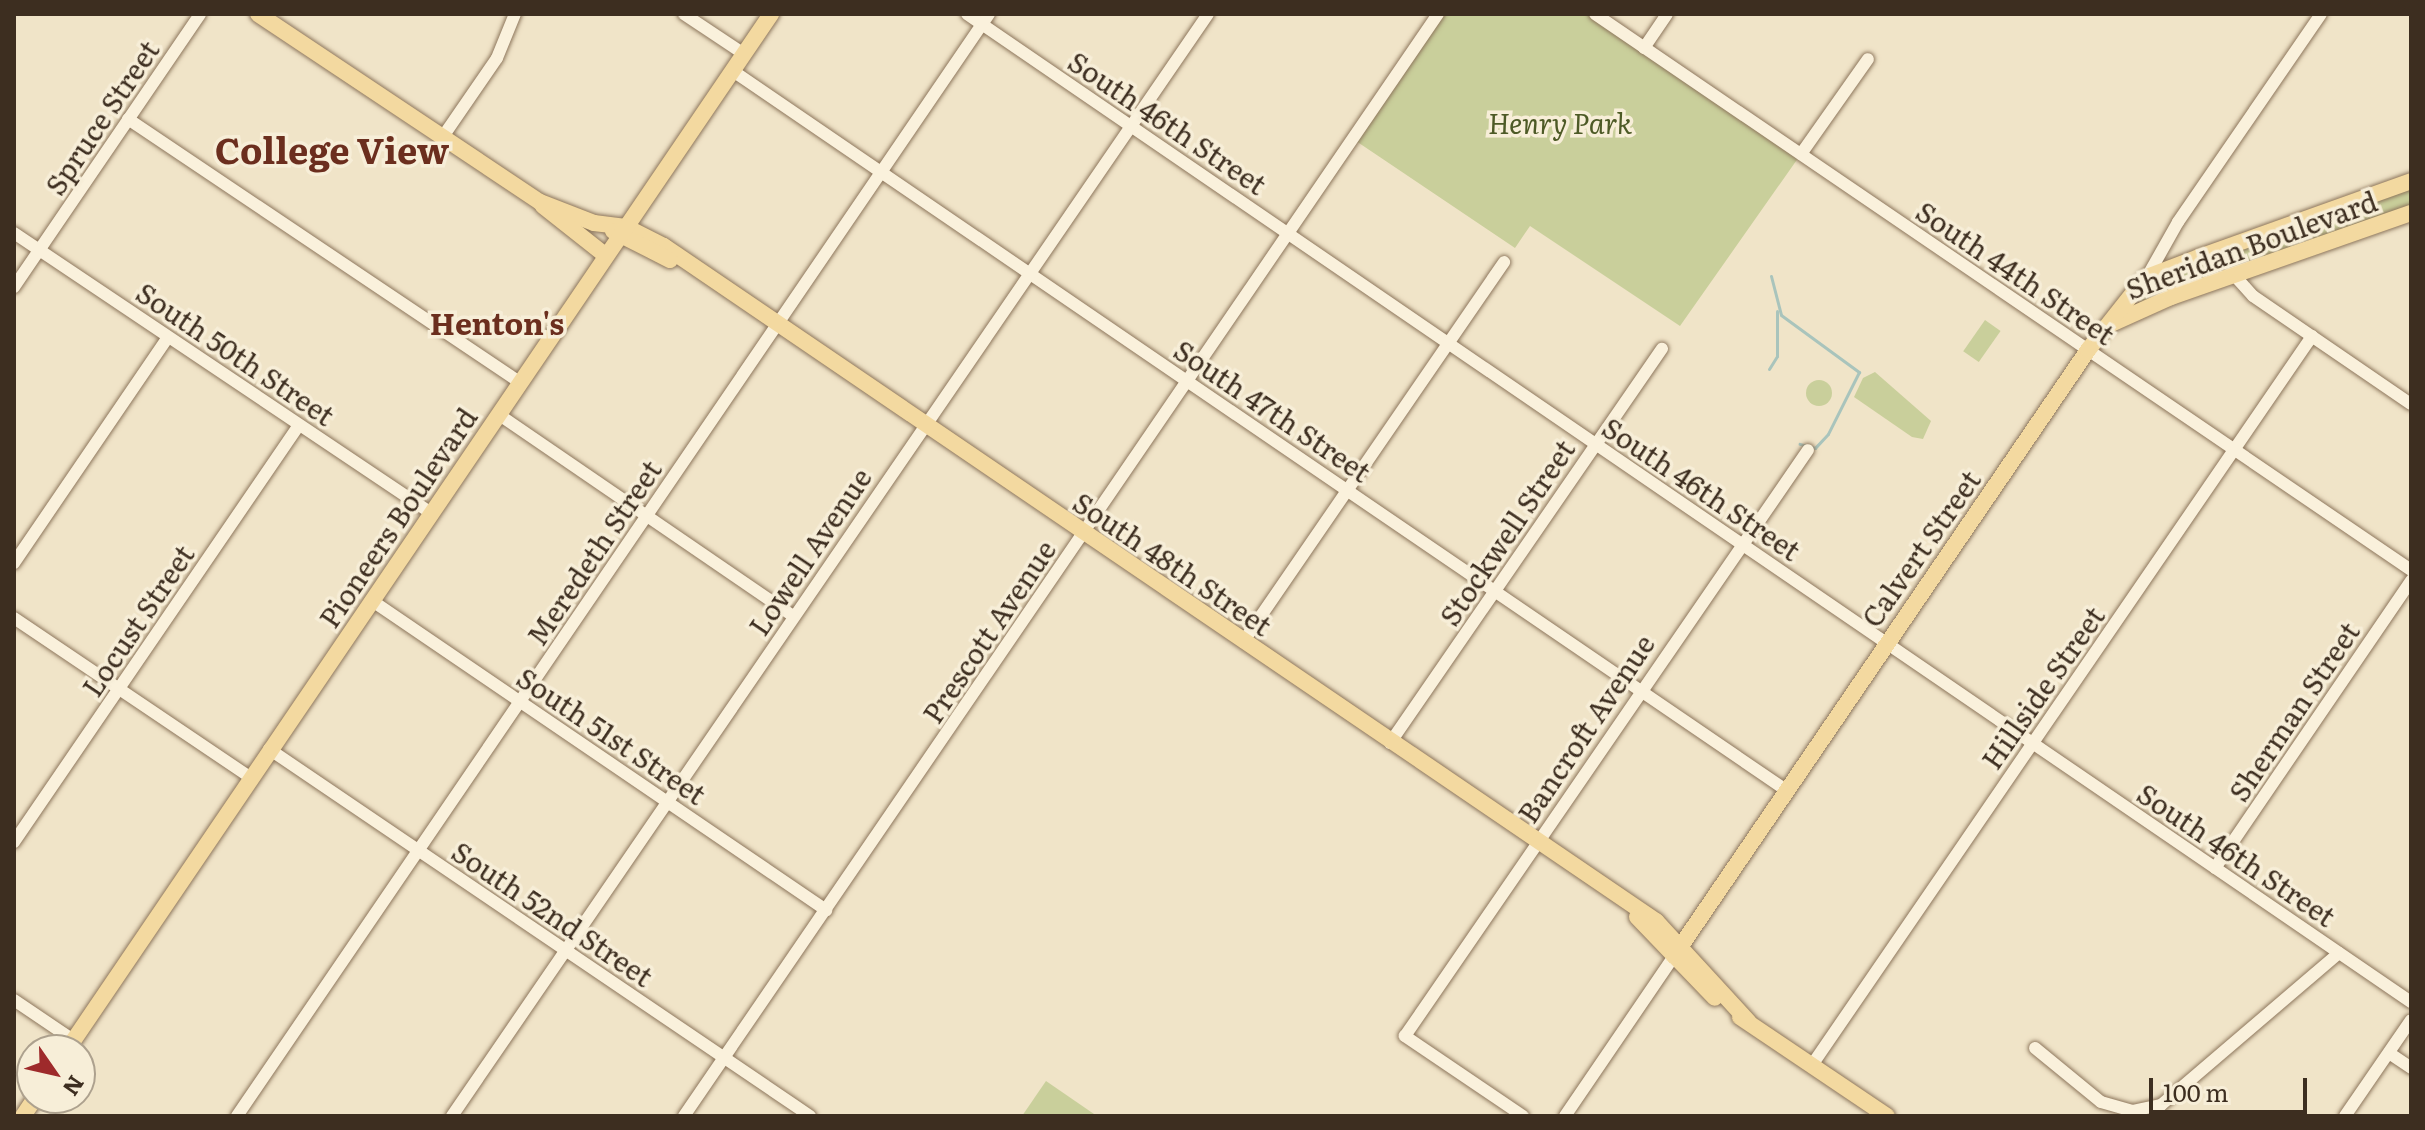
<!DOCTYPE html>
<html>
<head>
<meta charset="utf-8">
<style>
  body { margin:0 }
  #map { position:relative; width:2425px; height:1130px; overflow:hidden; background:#f0e4c8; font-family:Literata,serif }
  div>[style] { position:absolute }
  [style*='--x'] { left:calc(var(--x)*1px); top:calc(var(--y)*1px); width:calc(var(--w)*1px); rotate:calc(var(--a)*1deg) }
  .green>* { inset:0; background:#c9cf9b; transform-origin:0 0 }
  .round { border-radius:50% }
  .stream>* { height:3px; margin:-1.5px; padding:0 1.5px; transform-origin:1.5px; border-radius:1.5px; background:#a9c4bc }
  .roads { filter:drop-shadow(0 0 2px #8d765c) drop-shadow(0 0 2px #8d765c) }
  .minor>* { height:12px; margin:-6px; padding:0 6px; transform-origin:6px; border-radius:6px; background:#faf1dc }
  .major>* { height:16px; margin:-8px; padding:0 8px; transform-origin:8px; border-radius:8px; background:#f3d9a0 }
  span { translate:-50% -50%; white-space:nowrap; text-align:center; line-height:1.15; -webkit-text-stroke:7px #f7eed8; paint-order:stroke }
  .street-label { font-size:28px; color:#3d2e20 }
  .park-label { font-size:28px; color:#4d5a26; font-style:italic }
  .neighbourhood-label { font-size:30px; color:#6b2e1e; font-weight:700 }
  .district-label { font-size:36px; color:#6b2e1e; font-weight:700 }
  .frame { position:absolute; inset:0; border:16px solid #3d2e20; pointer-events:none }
  .north { position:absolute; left:16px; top:1034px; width:80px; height:80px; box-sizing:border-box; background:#f7eed8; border:2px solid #ada18e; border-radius:50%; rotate:124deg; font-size:22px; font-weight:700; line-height:32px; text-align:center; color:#3d2e20 }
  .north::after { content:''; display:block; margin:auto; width:28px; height:36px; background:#9e2a2b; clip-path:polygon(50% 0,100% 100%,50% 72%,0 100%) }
  .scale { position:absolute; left:2149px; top:1078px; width:158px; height:36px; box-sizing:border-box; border:4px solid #3d2e20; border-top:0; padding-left:10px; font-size:24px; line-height:28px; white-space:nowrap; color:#3d2e20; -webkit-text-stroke:6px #f7eed8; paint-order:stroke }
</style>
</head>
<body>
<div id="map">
  <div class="green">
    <div style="clip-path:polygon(1438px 14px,1595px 14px,1801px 154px,1680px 326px,1530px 226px,1515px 248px,1353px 139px)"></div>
    <div style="clip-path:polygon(2411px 181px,2411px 213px,2109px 325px,2138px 287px)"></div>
    <div style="left:1985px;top:320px;width:19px;height:38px;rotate:35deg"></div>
    <div style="clip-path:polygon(1875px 372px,1931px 421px,1923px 439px,1912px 437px,1854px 397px,1863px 378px)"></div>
    <div class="round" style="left:1806px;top:380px;width:26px;height:26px"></div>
    <div style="clip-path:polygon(1046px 1081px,1094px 1114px,1092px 1116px,1022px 1116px)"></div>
  </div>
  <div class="stream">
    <div style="--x:1771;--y:276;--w:40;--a:75.6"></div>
    <div style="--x:1781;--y:315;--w:97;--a:36.2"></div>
    <div style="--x:1859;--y:372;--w:69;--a:116.6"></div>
    <div style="--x:1828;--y:434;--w:19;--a:133"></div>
    <div style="--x:1815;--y:448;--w:16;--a:-165"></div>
    <div style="--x:1769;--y:369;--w:15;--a:-58"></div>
    <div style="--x:1777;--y:356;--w:45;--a:-90"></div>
  </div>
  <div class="roads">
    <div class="minor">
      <div style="--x:684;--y:14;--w:72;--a:33.7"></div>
      <div style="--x:967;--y:14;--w:1750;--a:34.38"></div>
      <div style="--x:1595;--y:14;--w:987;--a:34.27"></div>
      <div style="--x:1644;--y:48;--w:41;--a:-55.9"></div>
      <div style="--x:733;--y:71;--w:1275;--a:34.33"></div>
      <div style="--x:128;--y:119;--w:472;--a:33.9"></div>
      <div style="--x:442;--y:138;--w:97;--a:-55.5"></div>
      <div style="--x:497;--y:58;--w:48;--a:-67.8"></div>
      <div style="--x:1801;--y:154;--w:116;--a:-54.8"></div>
      <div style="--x:14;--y:233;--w:502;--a:33.88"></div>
      <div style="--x:2234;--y:275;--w:28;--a:48"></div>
      <div style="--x:2253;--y:296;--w:191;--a:34.4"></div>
      <div style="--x:2147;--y:277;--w:63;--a:-60.6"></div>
      <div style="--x:2178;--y:222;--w:252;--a:-55.5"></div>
      <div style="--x:14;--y:287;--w:330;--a:-55.7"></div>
      <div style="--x:498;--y:414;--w:358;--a:34.4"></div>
      <div style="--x:14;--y:563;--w:273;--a:-55.7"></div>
      <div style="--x:371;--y:600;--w:551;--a:34.27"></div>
      <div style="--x:14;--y:618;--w:285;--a:34"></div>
      <div style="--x:1243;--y:642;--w:461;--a:-55.5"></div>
      <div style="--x:1390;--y:743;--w:479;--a:-55.4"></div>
      <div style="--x:269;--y:749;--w:654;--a:34.15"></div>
      <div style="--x:14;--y:842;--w:505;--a:-55.65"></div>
      <div style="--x:2215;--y:868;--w:348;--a:-55.7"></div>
      <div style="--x:14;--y:1000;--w:71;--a:34.1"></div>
      <div style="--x:2035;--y:1048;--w:85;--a:39.3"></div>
      <div style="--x:2101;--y:1102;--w:32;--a:16"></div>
      <div style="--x:2132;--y:1111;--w:30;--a:-12"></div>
      <div style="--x:2161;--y:1105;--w:234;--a:-40.5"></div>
      <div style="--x:2389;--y:1053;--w:27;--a:34"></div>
      <div style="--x:1812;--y:1065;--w:884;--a:-55.55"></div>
      <div style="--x:237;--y:1116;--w:1334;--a:-55.69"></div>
      <div style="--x:452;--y:1116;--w:1336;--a:-55.55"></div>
      <div style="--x:684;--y:1116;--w:1335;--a:-55.62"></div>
      <div style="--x:1523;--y:1116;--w:143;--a:-145.9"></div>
      <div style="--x:1405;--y:1036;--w:711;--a:-55.48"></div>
      <div style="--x:1565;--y:1116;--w:194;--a:-55.7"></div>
      <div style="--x:2345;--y:1116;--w:116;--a:-55.5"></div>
    </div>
    <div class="major">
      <div style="--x:258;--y:14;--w:339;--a:33.7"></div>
      <div style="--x:540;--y:202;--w:58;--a:21.3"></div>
      <div style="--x:594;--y:223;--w:32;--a:7"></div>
      <div style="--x:626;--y:227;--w:42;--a:26.6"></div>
      <div style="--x:664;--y:246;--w:1200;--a:34.23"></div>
      <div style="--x:1656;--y:921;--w:137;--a:47.4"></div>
      <div style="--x:543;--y:206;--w:79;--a:38.3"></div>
      <div style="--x:613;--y:231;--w:64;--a:27"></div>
      <div style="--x:2109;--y:325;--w:68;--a:-24.3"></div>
      <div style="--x:2171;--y:297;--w:254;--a:-19.3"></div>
      <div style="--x:1637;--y:917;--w:112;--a:46.1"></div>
      <div style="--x:1674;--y:956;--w:734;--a:-55.66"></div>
      <div style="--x:2088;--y:350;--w:80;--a:-51.6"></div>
      <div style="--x:2138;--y:287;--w:13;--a:-48"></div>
      <div style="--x:2147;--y:277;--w:56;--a:-21"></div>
      <div style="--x:2199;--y:257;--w:225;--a:-19.7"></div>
      <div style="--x:1740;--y:1017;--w:177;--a:34"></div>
      <div style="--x:67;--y:1050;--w:1253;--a:-55.8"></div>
      <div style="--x:23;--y:1116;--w:22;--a:-56"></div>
    </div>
  </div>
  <div class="street-label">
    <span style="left:101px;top:117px;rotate:-56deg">Spruce Street</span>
    <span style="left:1168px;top:122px;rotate:34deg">South 46th Street</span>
    <span style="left:2251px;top:244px;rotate:-20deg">Sheridan Boulevard</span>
    <span style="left:2016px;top:272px;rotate:34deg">South 44th Street</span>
    <span style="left:236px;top:353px;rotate:34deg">South 50th Street</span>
    <span style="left:1273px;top:410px;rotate:34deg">South 47th Street</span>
    <span style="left:1702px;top:488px;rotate:34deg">South 46th Street</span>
    <span style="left:397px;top:517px;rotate:-56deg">Pioneers Boulevard</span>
    <span style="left:1506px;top:532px;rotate:-56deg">Stockwell Street</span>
    <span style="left:1920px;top:548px;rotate:-55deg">Calvert Street</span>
    <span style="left:809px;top:551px;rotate:-56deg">Lowell Avenue</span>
    <span style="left:593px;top:552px;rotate:-56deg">Meredeth Street</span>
    <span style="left:1173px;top:563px;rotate:34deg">South 48th Street</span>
    <span style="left:137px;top:620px;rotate:-56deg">Locust Street</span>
    <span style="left:988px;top:631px;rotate:-56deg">Prescott Avenue</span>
    <span style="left:2042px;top:687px;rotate:-55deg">Hillside Street</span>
    <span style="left:2293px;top:711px;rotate:-56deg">Sherman Street</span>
    <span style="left:1585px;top:728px;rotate:-56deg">Bancroft Avenue</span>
    <span style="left:612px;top:735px;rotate:34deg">South 51st Street</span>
    <span style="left:2237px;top:854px;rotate:34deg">South 46th Street</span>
    <span style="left:553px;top:913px;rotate:34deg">South 52nd Street</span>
  </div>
  <div class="park-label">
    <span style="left:1560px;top:122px">Henry Park</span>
  </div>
  <div class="neighbourhood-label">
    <span style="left:497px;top:322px">Henton's</span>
  </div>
  <div class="district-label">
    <span style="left:332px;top:149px">College View</span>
  </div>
  <div class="frame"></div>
  <div class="north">N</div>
  <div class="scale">100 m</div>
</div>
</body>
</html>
